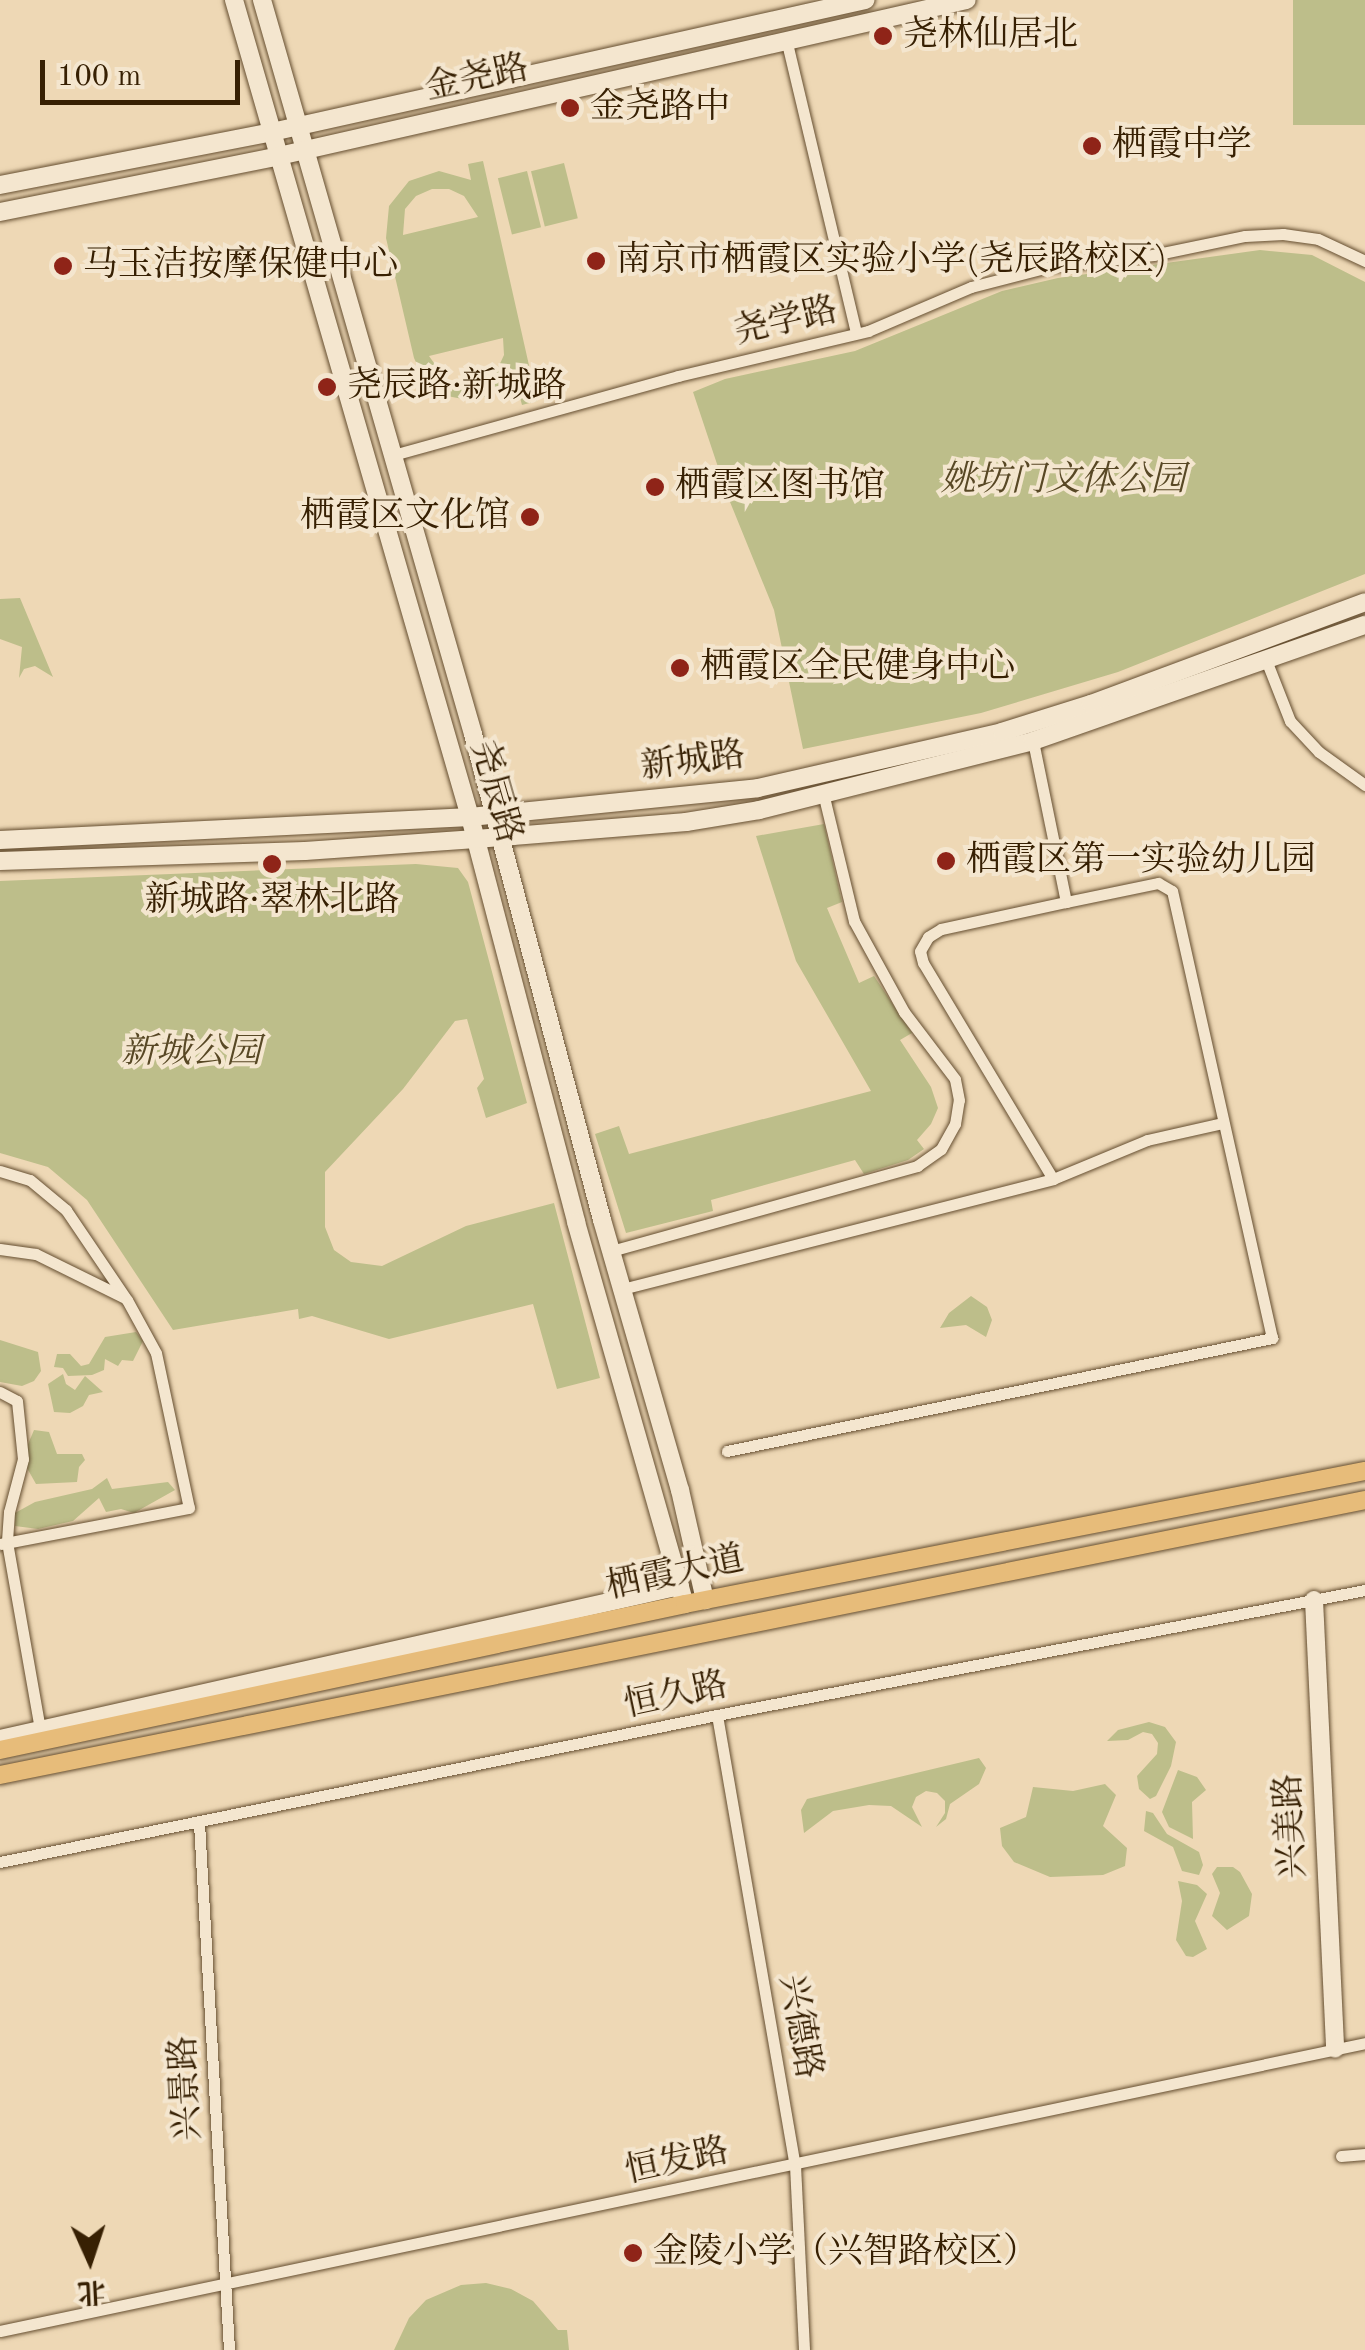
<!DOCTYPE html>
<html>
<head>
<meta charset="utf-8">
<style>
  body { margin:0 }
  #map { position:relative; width:1365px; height:2350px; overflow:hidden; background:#eed8b5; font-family:"Old Standard TT","Noto Serif SC",serif }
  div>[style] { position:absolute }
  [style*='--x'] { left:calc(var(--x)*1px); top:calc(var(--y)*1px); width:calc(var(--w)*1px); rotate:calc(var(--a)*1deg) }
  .green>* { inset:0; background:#bdbe8a; transform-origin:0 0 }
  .roads { filter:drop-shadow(0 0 2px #654e30) drop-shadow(0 0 2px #654e30) }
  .street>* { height:11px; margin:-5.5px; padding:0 5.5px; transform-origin:5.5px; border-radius:5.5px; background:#f4e6cf }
  .secondary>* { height:18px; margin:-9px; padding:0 9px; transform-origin:9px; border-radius:9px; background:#f4e6cf }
  .primary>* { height:18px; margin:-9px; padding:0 9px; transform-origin:9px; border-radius:9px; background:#e7bc7a }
  .dots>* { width:28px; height:28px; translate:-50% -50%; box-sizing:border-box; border:5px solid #f4e6cf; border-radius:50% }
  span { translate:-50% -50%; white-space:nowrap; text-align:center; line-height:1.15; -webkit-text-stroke:8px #f4e6cf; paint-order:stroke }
  .poi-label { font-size:35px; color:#372003 }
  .left { translate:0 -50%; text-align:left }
  .right { translate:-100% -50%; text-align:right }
  .street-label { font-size:35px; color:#372003 }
  .park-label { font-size:35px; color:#584825; font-style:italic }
  .north { position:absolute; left:40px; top:2210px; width:100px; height:100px; -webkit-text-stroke:8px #f4e6cf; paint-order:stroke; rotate:177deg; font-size:28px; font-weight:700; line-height:40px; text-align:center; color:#372003 }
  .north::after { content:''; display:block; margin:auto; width:35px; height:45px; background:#372003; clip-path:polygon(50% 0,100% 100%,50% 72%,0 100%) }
  .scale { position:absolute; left:40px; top:60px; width:200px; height:45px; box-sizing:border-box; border:5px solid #372003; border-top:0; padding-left:12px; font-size:30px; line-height:35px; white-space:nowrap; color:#372003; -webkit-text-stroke:8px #f4e6cf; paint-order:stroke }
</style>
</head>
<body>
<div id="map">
  <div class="green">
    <div style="left:1365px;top:0;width:125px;height:72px;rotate:90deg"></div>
    <div style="clip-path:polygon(evenodd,483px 161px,537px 401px,522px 405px,514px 376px,489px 396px,468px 400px,447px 396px,423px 377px,414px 358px,386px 238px,389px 206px,409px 181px,439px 171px,471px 180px,468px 164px,483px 161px,432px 189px,449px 189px,464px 196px,478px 217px,403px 235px,405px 209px,416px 196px,432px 189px,483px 161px,503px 338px,504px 355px,497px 370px,476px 385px,446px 380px,429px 356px,503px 338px)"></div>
    <div style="left:564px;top:163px;width:57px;height:34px;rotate:76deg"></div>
    <div style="left:527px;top:171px;width:58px;height:30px;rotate:76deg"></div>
    <div style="clip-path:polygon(1260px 250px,1312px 255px,1365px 282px,1365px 574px,1118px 672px,981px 713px,803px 749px,774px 610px,728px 497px,693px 392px,725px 379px,855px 351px,1002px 291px,1058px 278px)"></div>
    <div style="clip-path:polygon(20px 598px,53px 677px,35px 666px,24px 669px,19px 678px,22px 647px,0 639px,0 599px)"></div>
    <div style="clip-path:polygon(824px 824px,842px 902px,827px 908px,859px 983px,874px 976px,912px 1033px,900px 1040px,931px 1087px,938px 1108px,931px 1124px,917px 1140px,924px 1149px,908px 1160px,864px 1174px,855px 1160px,711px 1200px,713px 1211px,626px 1233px,595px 1134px,619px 1126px,629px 1154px,871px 1091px,796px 961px,756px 836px)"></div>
    <div style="clip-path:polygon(416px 864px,458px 868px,468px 882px,527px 1103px,486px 1118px,477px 1088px,484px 1079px,467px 1019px,455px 1021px,403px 1089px,325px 1172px,325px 1227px,334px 1250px,351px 1262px,382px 1266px,466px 1226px,554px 1203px,600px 1378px,557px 1389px,533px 1304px,389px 1339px,312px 1316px,299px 1319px,298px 1309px,173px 1330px,87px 1200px,48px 1167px,0 1153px,0 881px)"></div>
    <div style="clip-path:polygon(971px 1296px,987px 1307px,992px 1320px,986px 1337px,966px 1325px,940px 1328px,949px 1313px)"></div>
    <div style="clip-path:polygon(136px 1332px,143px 1341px,133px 1361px,122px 1360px,118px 1366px,105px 1359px,104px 1370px,92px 1375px,68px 1376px,63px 1368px,54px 1367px,57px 1354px,70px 1354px,81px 1366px,89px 1364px,105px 1337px)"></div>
    <div style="clip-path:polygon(0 1340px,38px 1352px,41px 1371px,34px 1381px,22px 1386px,0 1382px)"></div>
    <div style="clip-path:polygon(63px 1374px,66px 1384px,75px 1390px,85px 1376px,103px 1392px,89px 1395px,83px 1406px,70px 1413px,54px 1412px,48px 1384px)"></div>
    <div style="clip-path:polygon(34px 1430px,49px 1432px,57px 1454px,82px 1454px,85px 1460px,79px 1467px,77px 1482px,36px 1484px,27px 1468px,26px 1449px)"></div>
    <div style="clip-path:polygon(107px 1478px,112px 1489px,168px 1482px,175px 1490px,134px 1513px,121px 1509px,106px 1512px,99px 1498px,73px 1521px,38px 1529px,15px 1526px,15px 1513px,35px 1502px,92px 1489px)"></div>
    <div style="clip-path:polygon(1149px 1722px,1165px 1727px,1176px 1742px,1171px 1766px,1156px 1796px,1150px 1799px,1139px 1789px,1137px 1776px,1157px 1754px,1158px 1743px,1152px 1734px,1143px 1732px,1128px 1740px,1107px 1741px,1118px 1730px)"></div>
    <div style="clip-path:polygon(979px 1758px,986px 1768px,979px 1784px,950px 1804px,946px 1819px,936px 1827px,945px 1813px,945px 1801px,937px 1793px,926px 1791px,916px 1797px,912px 1807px,922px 1827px,891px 1806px,869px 1805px,833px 1811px,804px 1833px,801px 1810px,807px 1799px)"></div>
    <div style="clip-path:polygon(1178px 1770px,1197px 1777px,1206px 1790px,1192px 1802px,1193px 1839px,1169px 1827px,1162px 1812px)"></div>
    <div style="clip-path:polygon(1105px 1784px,1116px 1795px,1103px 1826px,1127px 1848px,1125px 1866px,1103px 1875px,1050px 1877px,1014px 1862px,1002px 1846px,1000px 1828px,1026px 1817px,1033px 1787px,1073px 1791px)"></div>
    <div style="clip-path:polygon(1146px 1811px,1153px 1813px,1167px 1834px,1199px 1852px,1203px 1865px,1199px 1875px,1182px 1871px,1173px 1847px,1144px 1831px)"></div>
    <div style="clip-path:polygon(1217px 1867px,1233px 1867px,1240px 1872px,1252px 1894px,1249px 1916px,1227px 1930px,1212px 1916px,1220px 1893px,1212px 1874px)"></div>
    <div style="clip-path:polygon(1178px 1881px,1197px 1885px,1207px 1894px,1195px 1921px,1207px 1949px,1193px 1957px,1186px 1956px,1176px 1940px,1182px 1901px)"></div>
    <div style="clip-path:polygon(486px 2283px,511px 2289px,533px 2301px,558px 2330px,567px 2330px,569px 2350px,394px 2350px,409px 2318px,426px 2300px,461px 2285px)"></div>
  </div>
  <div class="roads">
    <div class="street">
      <div style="--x:787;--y:43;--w:298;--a:76.6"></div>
      <div style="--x:393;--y:455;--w:296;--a:-15.5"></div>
      <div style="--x:678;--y:376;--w:195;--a:-13.3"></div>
      <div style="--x:868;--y:331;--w:112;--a:-23.1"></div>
      <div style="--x:971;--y:287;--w:84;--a:-14.5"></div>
      <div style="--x:1052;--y:266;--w:102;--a:-6.2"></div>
      <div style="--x:1153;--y:255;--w:94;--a:-11.7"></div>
      <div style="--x:1245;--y:236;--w:38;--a:-3"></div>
      <div style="--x:1283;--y:234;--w:35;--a:8"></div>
      <div style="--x:1318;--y:239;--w:52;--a:25.1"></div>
      <div style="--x:1266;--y:660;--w:66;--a:68.5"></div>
      <div style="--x:1290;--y:721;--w:42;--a:46.9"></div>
      <div style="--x:1319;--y:752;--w:57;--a:35.7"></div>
      <div style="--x:0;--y:1171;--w:31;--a:17"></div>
      <div style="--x:30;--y:1180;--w:47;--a:39.8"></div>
      <div style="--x:66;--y:1210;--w:109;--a:55.9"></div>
      <div style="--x:127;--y:1300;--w:60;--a:61.3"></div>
      <div style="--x:156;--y:1353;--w:158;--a:78"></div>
      <div style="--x:189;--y:1508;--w:192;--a:169.2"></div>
      <div style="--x:1053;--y:1179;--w:252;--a:-121"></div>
      <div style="--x:923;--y:963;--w:12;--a:-104"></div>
      <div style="--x:920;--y:951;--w:16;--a:-60"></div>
      <div style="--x:928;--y:937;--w:15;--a:-32"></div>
      <div style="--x:941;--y:929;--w:128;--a:-12.2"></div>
      <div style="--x:0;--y:1249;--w:36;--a:8"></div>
      <div style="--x:36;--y:1254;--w:99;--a:26.3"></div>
      <div style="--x:611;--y:1251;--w:318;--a:-15.5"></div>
      <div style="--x:917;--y:1166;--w:29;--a:-35"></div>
      <div style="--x:941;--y:1149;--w:29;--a:-61"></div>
      <div style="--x:955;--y:1124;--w:24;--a:-81"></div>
      <div style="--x:959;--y:1100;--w:21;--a:-101"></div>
      <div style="--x:955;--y:1079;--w:84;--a:-127.3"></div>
      <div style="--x:904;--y:1012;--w:104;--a:-118.8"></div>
      <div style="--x:854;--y:921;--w:128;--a:-103.6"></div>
      <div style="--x:622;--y:1289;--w:445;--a:-14.3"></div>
      <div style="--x:1053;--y:1179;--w:102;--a:-22.5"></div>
      <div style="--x:1147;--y:1140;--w:78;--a:-12.6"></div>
      <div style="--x:0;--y:1392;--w:19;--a:28"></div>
      <div style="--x:17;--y:1401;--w:58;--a:84.1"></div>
      <div style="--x:23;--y:1459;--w:55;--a:104.8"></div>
      <div style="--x:9;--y:1512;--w:30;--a:94"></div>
      <div style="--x:7;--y:1542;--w:191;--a:80"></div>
      <div style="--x:727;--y:1451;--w:557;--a:-11.71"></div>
      <div style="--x:1272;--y:1338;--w:458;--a:-102.6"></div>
      <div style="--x:1172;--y:891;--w:16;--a:-150"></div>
      <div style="--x:1158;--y:883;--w:94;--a:168.3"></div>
      <div style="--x:1066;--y:902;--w:164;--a:-101.6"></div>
      <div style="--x:717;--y:1715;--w:457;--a:80.2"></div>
      <div style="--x:795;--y:2165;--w:185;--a:87.2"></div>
      <div style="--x:199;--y:1823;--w:528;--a:86.74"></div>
      <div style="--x:0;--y:1862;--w:732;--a:-11.59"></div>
      <div style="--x:717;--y:1715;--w:660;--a:-10.92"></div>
      <div style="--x:1341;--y:2156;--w:24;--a:-5"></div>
      <div style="--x:0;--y:2331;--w:1395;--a:-11.91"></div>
    </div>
    <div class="secondary">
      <div style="--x:234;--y:0;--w:850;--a:73.89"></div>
      <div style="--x:470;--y:817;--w:419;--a:75.3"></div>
      <div style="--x:576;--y:1222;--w:397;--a:74.1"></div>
      <div style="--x:262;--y:0;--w:764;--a:73.96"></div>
      <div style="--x:473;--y:734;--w:503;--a:75.13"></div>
      <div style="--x:602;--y:1220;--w:281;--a:73.9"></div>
      <div style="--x:680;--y:1490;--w:113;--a:77.2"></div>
      <div style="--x:0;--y:185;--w:277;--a:-11"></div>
      <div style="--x:272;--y:132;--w:608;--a:-12.55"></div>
      <div style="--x:0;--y:212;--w:285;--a:-11.3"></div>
      <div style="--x:279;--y:156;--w:705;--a:-12.78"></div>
      <div style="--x:0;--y:840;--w:471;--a:-2.8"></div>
      <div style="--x:470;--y:817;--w:289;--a:-5.7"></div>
      <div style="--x:758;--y:788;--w:250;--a:-12.9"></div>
      <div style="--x:1002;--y:732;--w:93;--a:-17.5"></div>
      <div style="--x:1091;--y:704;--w:292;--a:-20.4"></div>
      <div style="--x:0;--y:861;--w:305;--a:-1.9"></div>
      <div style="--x:305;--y:851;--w:171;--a:-4"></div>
      <div style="--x:476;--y:839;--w:211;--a:-4.6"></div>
      <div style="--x:686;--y:822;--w:74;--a:-9.3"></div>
      <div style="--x:759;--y:810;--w:283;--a:-14.1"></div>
      <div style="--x:1033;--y:741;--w:352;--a:-19.3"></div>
      <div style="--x:1314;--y:1600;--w:449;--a:87.3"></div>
      <div style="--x:0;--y:1739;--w:697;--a:-12.68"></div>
    </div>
    <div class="primary">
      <div style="--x:0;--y:1750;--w:700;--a:-12.03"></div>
      <div style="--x:685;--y:1604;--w:693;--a:-11.07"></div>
      <div style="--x:0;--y:1775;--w:1392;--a:-11.39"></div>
    </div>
  </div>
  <div class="dots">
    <div style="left:883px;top:36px;background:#8f2418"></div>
    <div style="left:570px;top:108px;background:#8f2418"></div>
    <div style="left:1092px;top:146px;background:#8f2418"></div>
    <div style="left:596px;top:261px;background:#8f2418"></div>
    <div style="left:63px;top:266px;background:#8f2418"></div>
    <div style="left:327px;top:387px;background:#8f2418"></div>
    <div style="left:655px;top:487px;background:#8f2418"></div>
    <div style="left:530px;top:517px;background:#8f2418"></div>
    <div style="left:680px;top:668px;background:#8f2418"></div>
    <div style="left:946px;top:861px;background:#8f2418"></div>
    <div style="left:272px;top:864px;background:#8f2418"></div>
    <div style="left:633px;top:2253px;background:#8f2418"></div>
  </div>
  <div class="poi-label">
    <span class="left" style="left:903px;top:36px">尧林仙居北</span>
    <span class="left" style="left:590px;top:108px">金尧路中</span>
    <span class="left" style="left:1112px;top:146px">栖霞中学</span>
    <span class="left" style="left:616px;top:261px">南京市栖霞区实验小学(尧辰路校区)</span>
    <span class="left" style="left:83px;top:266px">马玉洁按摩保健中心</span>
    <span class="left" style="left:347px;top:387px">尧辰路·新城路</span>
    <span class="left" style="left:675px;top:487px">栖霞区图书馆</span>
    <span class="right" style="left:510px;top:517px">栖霞区文化馆</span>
    <span class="left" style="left:700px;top:668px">栖霞区全民健身中心</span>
    <span class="left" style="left:966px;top:861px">栖霞区第一实验幼儿园</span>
    <span style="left:272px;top:901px">新城路·翠林北路</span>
    <span class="left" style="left:653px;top:2253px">金陵小学（兴智路校区）</span>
  </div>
  <div class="street-label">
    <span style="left:477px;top:79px;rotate:-12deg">金尧路</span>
    <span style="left:786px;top:322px;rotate:-13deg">尧学路</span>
    <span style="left:693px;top:762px;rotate:-7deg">新城路</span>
    <span style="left:495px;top:792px;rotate:74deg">尧辰路</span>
    <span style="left:675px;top:1574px;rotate:-12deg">栖霞大道</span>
    <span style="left:676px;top:1696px;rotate:-12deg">恒久路</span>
    <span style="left:1292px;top:1826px;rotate:-93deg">兴美路</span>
    <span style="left:799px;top:2027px;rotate:80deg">兴德路</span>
    <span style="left:187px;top:2088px;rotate:-93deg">兴景路</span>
    <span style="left:677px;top:2162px;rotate:-12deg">恒发路</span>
  </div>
  <div class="park-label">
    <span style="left:1063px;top:481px">姚坊门文体公园</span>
    <span style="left:191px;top:1053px">新城公园</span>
  </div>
  <div class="north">北</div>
  <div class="scale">100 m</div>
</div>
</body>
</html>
